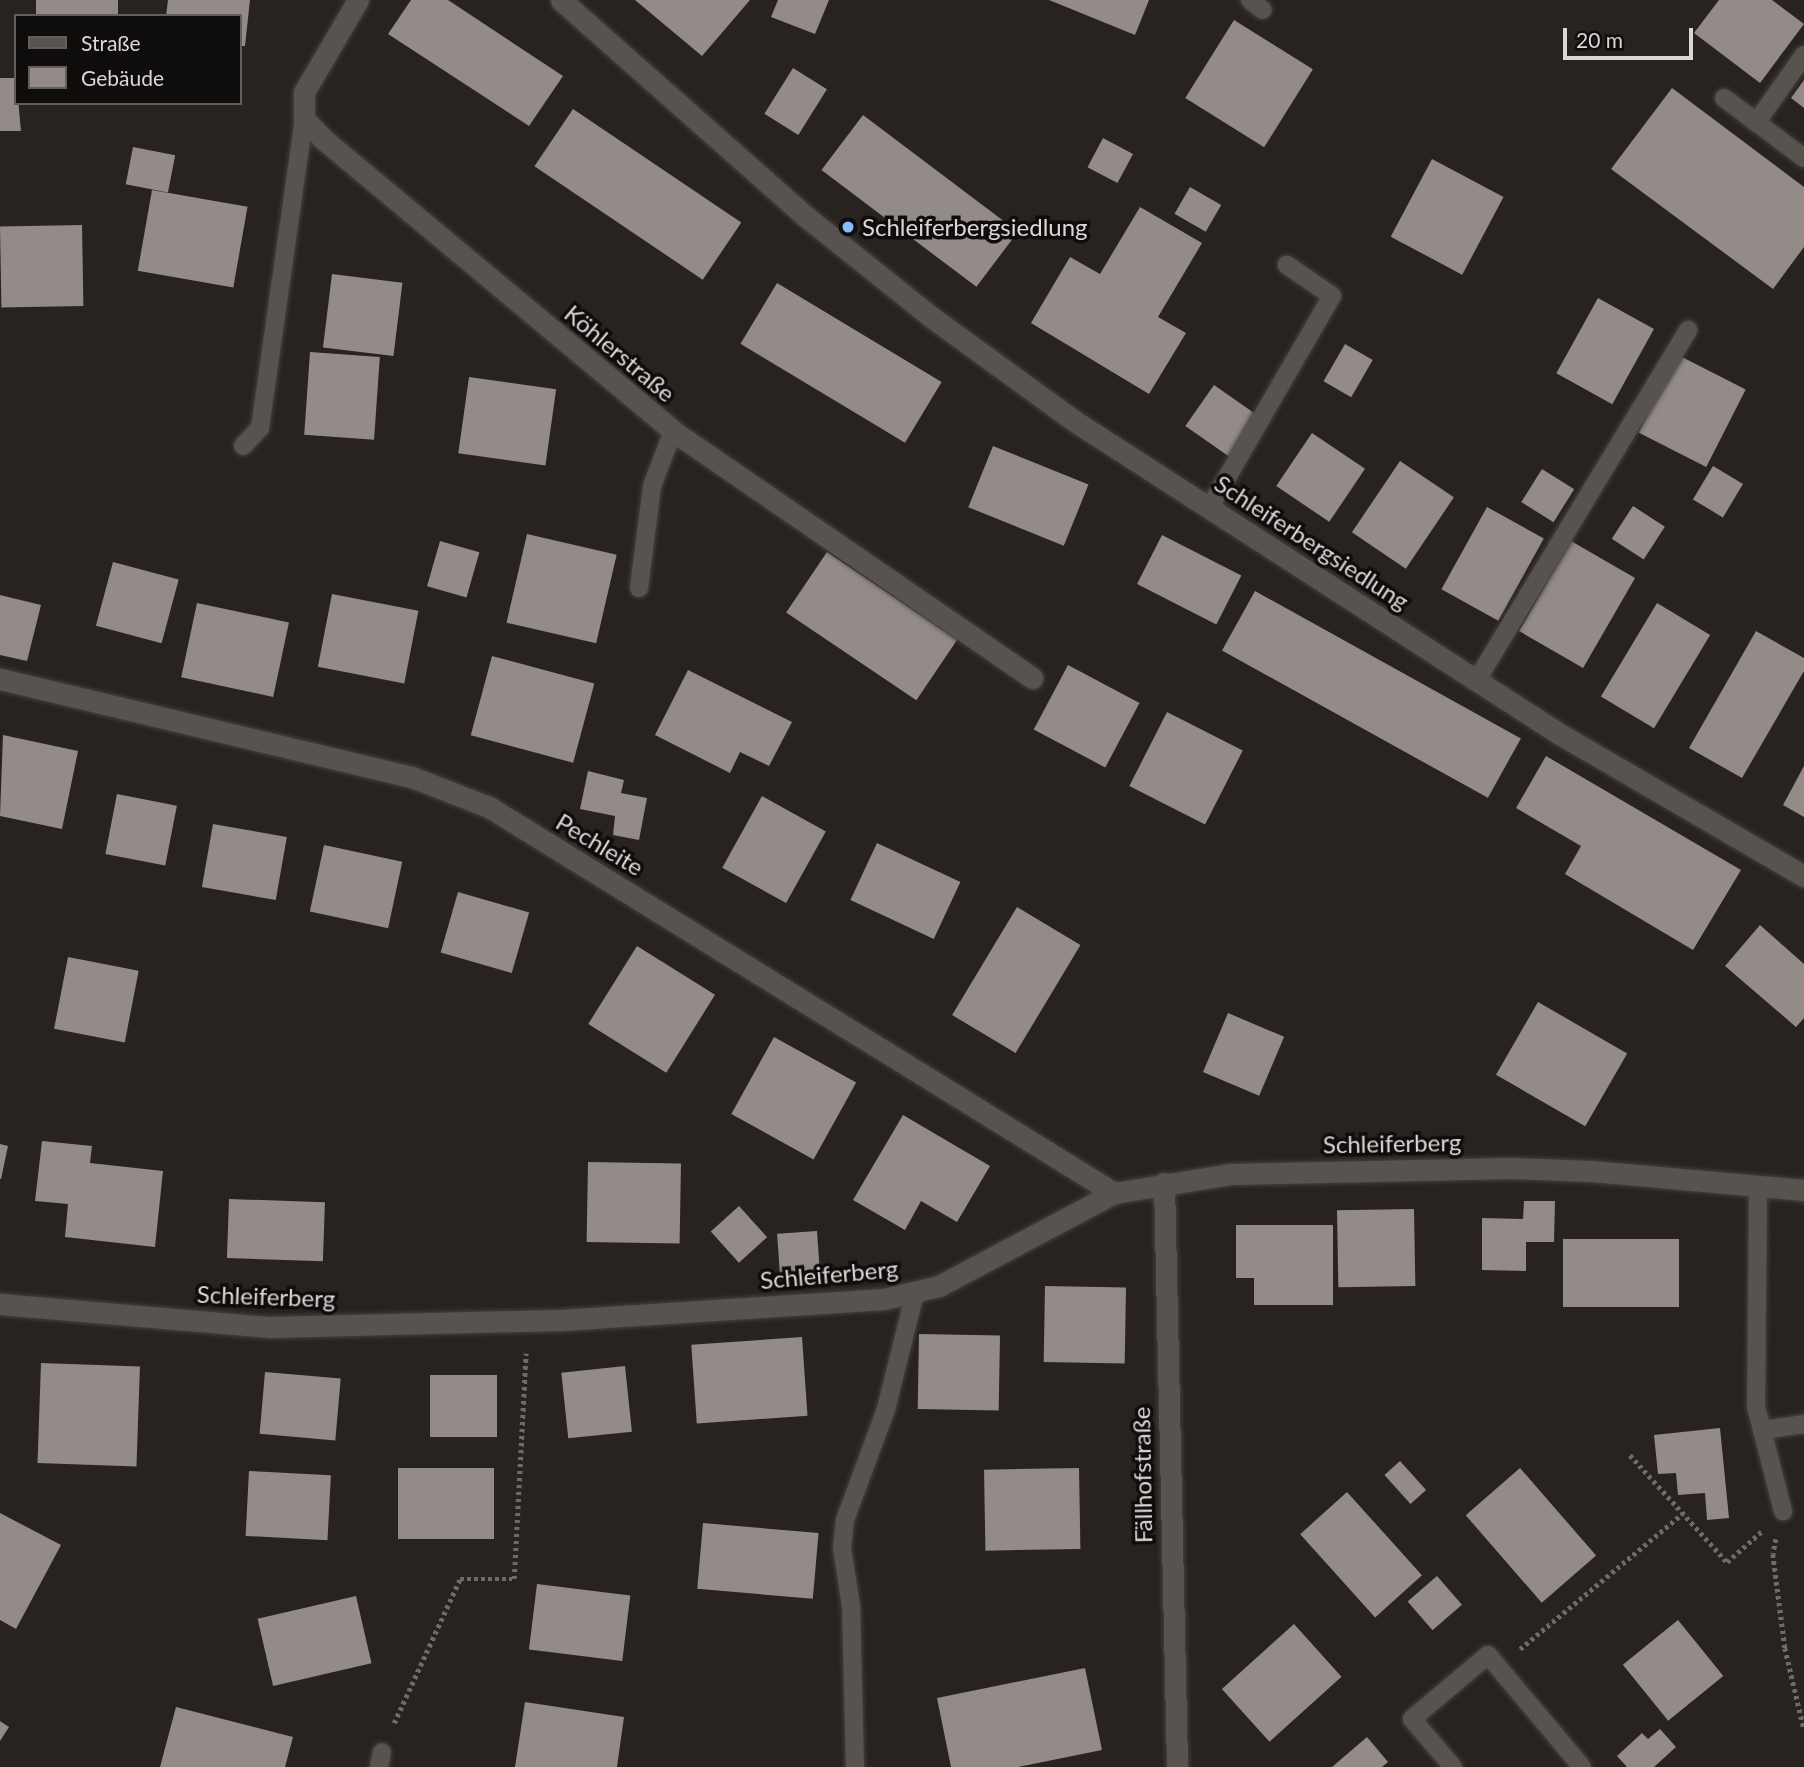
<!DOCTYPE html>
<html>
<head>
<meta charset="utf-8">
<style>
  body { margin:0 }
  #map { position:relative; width:1804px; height:1767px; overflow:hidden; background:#282320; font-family:Lato,sans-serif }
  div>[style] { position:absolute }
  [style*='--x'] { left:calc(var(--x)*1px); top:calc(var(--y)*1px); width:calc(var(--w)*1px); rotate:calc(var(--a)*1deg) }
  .building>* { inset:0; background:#928b88; transform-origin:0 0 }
  .path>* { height:4.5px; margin-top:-2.25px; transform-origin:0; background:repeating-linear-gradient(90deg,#706b69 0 3.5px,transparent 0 7px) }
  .roads { filter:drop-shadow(0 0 2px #46413f) drop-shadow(0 0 2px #46413f) }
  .service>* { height:18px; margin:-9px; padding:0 9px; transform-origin:9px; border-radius:9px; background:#595350 }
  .minor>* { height:21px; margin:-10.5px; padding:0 10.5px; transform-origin:10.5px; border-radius:10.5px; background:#595350 }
  .dots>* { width:19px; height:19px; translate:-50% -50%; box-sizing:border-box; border:4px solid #0f0d0c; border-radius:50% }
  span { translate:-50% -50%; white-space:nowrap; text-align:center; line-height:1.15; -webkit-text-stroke:7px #0f0d0c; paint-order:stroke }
  .poi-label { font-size:24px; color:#dbd7d6 }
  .left { translate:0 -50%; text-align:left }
  .street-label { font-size:24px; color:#dbd7d6 }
  .legend { position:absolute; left:14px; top:14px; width:228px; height:91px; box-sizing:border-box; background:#0f0d0c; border:2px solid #615e5d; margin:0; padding:9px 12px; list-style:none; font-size:21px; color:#dbd7d6 }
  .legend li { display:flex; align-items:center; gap:14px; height:35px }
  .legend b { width:35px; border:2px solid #615e5d }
  .scale { position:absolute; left:1563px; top:28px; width:130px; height:32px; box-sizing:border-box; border:4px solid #dbd7d6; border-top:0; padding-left:9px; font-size:21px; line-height:24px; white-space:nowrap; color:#dbd7d6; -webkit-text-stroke:5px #0f0d0c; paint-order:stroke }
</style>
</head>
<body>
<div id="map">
  <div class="building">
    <div style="left:36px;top:0;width:82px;height:16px"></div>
    <div style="clip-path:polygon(168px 0,250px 0,245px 46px,240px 46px,240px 16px,166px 16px)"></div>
    <div style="clip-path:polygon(411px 0,448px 0,563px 76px,529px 126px,388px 34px)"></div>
    <div style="clip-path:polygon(635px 0,750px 0,702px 56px)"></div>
    <div style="clip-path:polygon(778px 0,829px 0,815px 34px,771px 17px)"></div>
    <div style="clip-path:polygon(1049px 0,1149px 0,1135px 35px)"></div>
    <div style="clip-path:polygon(1719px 0,1772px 0,1804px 24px,1760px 83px,1694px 33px)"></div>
    <div style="left:1234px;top:20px;width:93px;height:92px;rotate:32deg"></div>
    <div style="left:793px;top:68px;width:40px;height:54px;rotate:32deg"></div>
    <div style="clip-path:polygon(0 78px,16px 78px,21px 131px,0 131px)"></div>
    <div style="clip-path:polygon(1804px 80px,1804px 108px,1791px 98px)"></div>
    <div style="clip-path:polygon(1672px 88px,1804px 187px,1804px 247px,1773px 289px,1611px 169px)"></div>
    <div style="left:573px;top:109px;width:203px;height:69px;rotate:34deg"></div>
    <div style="left:863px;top:115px;width:194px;height:69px;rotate:37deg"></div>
    <div style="left:1103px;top:138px;width:34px;height:33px;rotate:28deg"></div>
    <div style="left:133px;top:147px;width:43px;height:38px;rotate:11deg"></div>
    <div style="left:1432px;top:159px;width:81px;height:88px;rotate:28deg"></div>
    <div style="left:1190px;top:187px;width:36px;height:31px;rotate:30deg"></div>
    <div style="left:152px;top:190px;width:97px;height:82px;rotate:10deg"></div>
    <div style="clip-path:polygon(1140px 207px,1202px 243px,1158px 317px,1186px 333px,1149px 394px,1031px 323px,1070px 257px,1100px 274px)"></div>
    <div style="left:82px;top:225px;width:81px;height:82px;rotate:89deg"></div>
    <div style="left:332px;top:274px;width:71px;height:74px;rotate:7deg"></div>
    <div style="left:777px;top:283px;width:192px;height:71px;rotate:31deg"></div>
    <div style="left:1598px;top:298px;width:64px;height:86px;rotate:29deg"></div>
    <div style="left:1345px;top:344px;width:32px;height:43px;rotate:30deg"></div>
    <div style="left:310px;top:352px;width:70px;height:83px;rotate:4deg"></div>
    <div style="left:1678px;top:355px;width:76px;height:87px;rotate:27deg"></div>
    <div style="left:469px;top:377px;width:88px;height:77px;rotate:8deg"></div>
    <div style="left:1214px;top:385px;width:55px;height:50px;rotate:35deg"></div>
    <div style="left:1312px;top:433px;width:64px;height:64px;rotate:34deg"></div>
    <div style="left:993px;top:446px;width:103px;height:66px;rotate:22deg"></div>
    <div style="left:1400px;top:461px;width:65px;height:86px;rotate:34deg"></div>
    <div style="left:1713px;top:466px;width:35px;height:39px;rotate:31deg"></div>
    <div style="left:1542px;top:469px;width:38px;height:39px;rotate:32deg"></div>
    <div style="left:1633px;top:506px;width:38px;height:39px;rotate:33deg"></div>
    <div style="left:1487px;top:507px;width:65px;height:94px;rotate:29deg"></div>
    <div style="left:527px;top:534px;width:92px;height:91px;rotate:13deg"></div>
    <div style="left:1162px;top:535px;width:89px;height:55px;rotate:27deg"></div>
    <div style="left:440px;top:541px;width:41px;height:47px;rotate:16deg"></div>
    <div style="left:1571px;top:541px;width:74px;height:104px;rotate:30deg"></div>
    <div style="left:827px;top:552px;width:157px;height:73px;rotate:34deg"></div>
    <div style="left:113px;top:562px;width:68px;height:66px;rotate:15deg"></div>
    <div style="left:1255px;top:591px;width:304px;height:68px;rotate:29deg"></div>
    <div style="left:332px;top:594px;width:88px;height:74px;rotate:11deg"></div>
    <div style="clip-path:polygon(0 595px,41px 605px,27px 661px,0 655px)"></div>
    <div style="left:197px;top:603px;width:94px;height:76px;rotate:12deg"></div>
    <div style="left:1657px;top:603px;width:62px;height:109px;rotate:31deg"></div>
    <div style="clip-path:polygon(1756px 631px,1804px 658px,1804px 671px,1742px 778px,1689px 748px)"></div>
    <div style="left:492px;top:656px;width:106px;height:82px;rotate:15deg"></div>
    <div style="left:1068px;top:665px;width:81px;height:73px;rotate:28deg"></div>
    <div style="clip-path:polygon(688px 670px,792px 722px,769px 766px,740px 752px,730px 773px,655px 735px)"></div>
    <div style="left:1167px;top:712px;width:85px;height:83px;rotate:27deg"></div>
    <div style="clip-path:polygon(3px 735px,78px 751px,62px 829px,0 816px)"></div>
    <div style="clip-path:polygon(1546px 756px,1741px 870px,1693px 950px,1565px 874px,1581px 846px,1516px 808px)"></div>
    <div style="clip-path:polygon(1804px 766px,1804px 817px,1783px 805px)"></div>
    <div style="clip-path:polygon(588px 771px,624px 780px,621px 793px,647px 798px,639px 840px,613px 835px,615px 816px,580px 809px)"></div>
    <div style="left:117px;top:794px;width:61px;height:61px;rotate:11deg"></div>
    <div style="left:762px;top:796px;width:73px;height:82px;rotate:29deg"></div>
    <div style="left:213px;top:824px;width:75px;height:64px;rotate:10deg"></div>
    <div style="left:877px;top:843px;width:92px;height:63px;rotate:25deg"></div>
    <div style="left:324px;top:845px;width:80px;height:68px;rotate:12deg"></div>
    <div style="left:458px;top:892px;width:74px;height:63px;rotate:16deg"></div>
    <div style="left:1017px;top:907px;width:74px;height:126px;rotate:31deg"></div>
    <div style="clip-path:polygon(1760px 925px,1804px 964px,1804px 1018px,1796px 1027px,1725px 966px)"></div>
    <div style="left:637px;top:946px;width:92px;height:92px;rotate:32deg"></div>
    <div style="left:68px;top:957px;width:72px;height:73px;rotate:11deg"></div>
    <div style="left:1538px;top:1002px;width:103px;height:84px;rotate:30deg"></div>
    <div style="left:1228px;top:1013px;width:61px;height:64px;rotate:23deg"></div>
    <div style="left:774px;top:1037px;width:94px;height:88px;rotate:29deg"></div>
    <div style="clip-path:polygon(903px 1115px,990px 1166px,957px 1222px,921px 1201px,905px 1230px,853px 1200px)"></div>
    <div style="clip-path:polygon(42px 1141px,92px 1146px,90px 1163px,163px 1171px,155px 1247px,65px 1237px,68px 1204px,35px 1201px)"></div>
    <div style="clip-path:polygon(0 1144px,8px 1146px,1px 1179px,0 1179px)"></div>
    <div style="left:588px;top:1162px;width:93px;height:80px;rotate:1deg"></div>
    <div style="left:229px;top:1199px;width:96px;height:59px;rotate:2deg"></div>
    <div style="clip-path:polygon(1524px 1201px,1555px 1201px,1554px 1242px,1526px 1242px,1526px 1271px,1482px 1270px,1482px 1218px,1523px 1219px)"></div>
    <div style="left:739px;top:1206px;width:42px;height:38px;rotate:48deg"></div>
    <div style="left:1414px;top:1209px;width:77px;height:77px;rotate:89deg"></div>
    <div style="clip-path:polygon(1236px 1225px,1333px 1225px,1333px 1305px,1254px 1305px,1254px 1278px,1236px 1278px)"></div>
    <div style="left:817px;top:1231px;width:39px;height:40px;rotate:86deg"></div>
    <div style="left:1563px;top:1239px;width:116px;height:68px"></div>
    <div style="left:1045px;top:1286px;width:81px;height:76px;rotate:1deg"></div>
    <div style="left:919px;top:1334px;width:81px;height:75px;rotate:1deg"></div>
    <div style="left:802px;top:1337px;width:79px;height:111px;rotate:86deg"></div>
    <div style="left:41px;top:1363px;width:99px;height:100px;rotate:2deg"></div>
    <div style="left:625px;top:1366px;width:66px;height:64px;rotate:84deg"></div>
    <div style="left:265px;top:1372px;width:76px;height:62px;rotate:5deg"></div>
    <div style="left:430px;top:1375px;width:67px;height:62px"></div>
    <div style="clip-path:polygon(1720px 1428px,1729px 1518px,1707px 1520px,1705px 1493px,1678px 1495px,1676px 1473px,1658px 1474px,1654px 1435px)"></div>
    <div style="left:1400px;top:1461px;width:39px;height:21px;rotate:48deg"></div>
    <div style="left:494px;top:1468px;width:71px;height:96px;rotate:90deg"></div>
    <div style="left:1079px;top:1468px;width:81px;height:95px;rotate:89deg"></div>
    <div style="left:1520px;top:1468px;width:116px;height:72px;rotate:49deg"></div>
    <div style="left:249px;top:1471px;width:82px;height:65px;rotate:3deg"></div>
    <div style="left:1347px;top:1492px;width:112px;height:63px;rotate:48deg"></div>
    <div style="clip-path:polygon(0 1513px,61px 1545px,16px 1629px,0 1620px)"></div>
    <div style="left:703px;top:1523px;width:116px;height:66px;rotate:5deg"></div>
    <div style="left:1437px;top:1576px;width:38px;height:39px;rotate:49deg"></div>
    <div style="left:537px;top:1584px;width:94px;height:66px;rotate:7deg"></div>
    <div style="left:356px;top:1596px;width:69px;height:101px;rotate:77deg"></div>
    <div style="left:1678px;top:1620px;width:72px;height:71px;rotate:51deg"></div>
    <div style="left:1294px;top:1624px;width:71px;height:97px;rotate:48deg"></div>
    <div style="clip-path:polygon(1085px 1668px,1102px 1750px,1018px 1767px,951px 1767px,937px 1698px)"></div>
    <div style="clip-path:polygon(525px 1702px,624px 1717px,617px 1767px,515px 1767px)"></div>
    <div style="clip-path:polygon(176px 1707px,293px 1737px,285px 1767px,160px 1767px)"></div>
    <div style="clip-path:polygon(0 1721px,9px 1727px,0 1741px)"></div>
    <div style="clip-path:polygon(1660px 1729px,1676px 1747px,1654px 1767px,1627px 1767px,1617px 1756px,1642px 1733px,1648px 1739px)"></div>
    <div style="clip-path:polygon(1367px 1737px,1388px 1762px,1382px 1767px,1332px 1767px)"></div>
  </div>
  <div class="path">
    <div style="--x:1630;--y:1455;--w:144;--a:47.8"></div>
    <div style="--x:1727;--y:1562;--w:47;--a:-41.5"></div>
    <div style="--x:1776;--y:1539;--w:15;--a:101"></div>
    <div style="--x:1773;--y:1554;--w:95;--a:82.7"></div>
    <div style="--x:1785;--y:1648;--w:83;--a:76.8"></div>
    <div style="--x:1520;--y:1649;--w:212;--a:-39.8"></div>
    <div style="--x:394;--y:1723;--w:158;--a:-65.4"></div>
    <div style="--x:460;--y:1579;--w:54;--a:0"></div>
    <div style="--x:514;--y:1579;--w:226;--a:-87"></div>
  </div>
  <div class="roads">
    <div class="service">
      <div style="--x:1250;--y:0;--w:16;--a:38"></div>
      <div style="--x:1724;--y:98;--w:100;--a:36.9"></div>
      <div style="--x:1756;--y:123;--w:83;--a:-54.8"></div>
      <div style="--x:243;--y:446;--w:25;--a:-47"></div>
      <div style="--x:260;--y:428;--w:312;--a:-81.9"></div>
      <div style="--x:1210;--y:507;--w:244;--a:-60"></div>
      <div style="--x:1332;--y:296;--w:55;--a:-145.4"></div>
      <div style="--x:639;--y:588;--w:103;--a:-82.7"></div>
      <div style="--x:652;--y:486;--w:59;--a:-69.1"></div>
      <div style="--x:1477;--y:680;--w:409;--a:-58.9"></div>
      <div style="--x:1758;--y:1186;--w:221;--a:90.5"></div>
      <div style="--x:1756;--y:1407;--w:24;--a:75"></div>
      <div style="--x:1762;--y:1430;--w:42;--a:-8.1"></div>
      <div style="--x:1762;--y:1430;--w:84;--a:75.5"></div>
      <div style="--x:379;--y:1767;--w:15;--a:-79"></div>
      <div style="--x:855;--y:1767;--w:161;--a:-91.4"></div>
      <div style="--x:851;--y:1606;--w:59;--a:-98.8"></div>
      <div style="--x:842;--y:1548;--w:28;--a:-84"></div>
      <div style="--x:845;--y:1520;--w:118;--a:-69.7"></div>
      <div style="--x:886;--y:1409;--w:120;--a:-76"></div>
      <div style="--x:1453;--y:1767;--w:63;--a:-130.5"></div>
      <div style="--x:1412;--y:1719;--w:99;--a:-40.1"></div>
      <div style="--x:1488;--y:1655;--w:146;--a:50"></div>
    </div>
    <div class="minor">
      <div style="--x:358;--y:0;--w:107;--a:120.4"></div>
      <div style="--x:304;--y:92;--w:27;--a:90"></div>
      <div style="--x:304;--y:119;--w:28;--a:46"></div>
      <div style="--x:323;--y:139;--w:456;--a:39.8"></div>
      <div style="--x:673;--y:431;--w:436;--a:34.5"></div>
      <div style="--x:561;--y:0;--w:324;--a:41.5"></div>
      <div style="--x:804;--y:215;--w:166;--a:38.7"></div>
      <div style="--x:934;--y:319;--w:175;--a:36"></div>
      <div style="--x:1076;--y:422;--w:574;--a:32.83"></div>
      <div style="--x:1558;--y:733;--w:285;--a:30.2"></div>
      <div style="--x:0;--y:679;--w:423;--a:13.4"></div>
      <div style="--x:412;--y:777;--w:83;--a:21.3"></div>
      <div style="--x:489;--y:807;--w:735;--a:31.7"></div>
      <div style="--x:1164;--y:1183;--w:584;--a:88.72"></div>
      <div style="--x:0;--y:1304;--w:271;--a:4.9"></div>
      <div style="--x:270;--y:1327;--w:291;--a:-1.4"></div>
      <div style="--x:561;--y:1320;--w:324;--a:-3.7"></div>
      <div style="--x:884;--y:1299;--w:57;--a:-13.3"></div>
      <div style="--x:939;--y:1286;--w:198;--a:-28"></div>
      <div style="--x:1114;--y:1193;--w:119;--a:-9.2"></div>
      <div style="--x:1231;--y:1174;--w:281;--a:-1.2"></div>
      <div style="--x:1512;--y:1168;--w:79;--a:2.2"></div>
      <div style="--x:1591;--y:1171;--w:214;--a:5.1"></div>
    </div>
  </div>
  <div class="dots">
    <div style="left:848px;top:227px;background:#88bbfc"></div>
  </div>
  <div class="poi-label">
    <span class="left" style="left:862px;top:227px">Schleiferbergsiedlung</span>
  </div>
  <div class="street-label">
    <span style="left:620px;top:353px;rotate:40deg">Köhlerstraße</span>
    <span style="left:1312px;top:542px;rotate:33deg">Schleiferbergsiedlung</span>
    <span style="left:600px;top:844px;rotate:31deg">Pechleite</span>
    <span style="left:1392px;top:1143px;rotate:-1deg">Schleiferberg</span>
    <span style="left:829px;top:1274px;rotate:-5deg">Schleiferberg</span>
    <span style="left:266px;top:1296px;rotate:2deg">Schleiferberg</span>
    <span style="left:1142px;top:1475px;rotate:-91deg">Fällhofstraße</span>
  </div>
  <ul class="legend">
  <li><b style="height:9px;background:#595350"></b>Straße</li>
  <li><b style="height:19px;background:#928b88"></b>Gebäude</li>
  </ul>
  <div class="scale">20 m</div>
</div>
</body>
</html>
